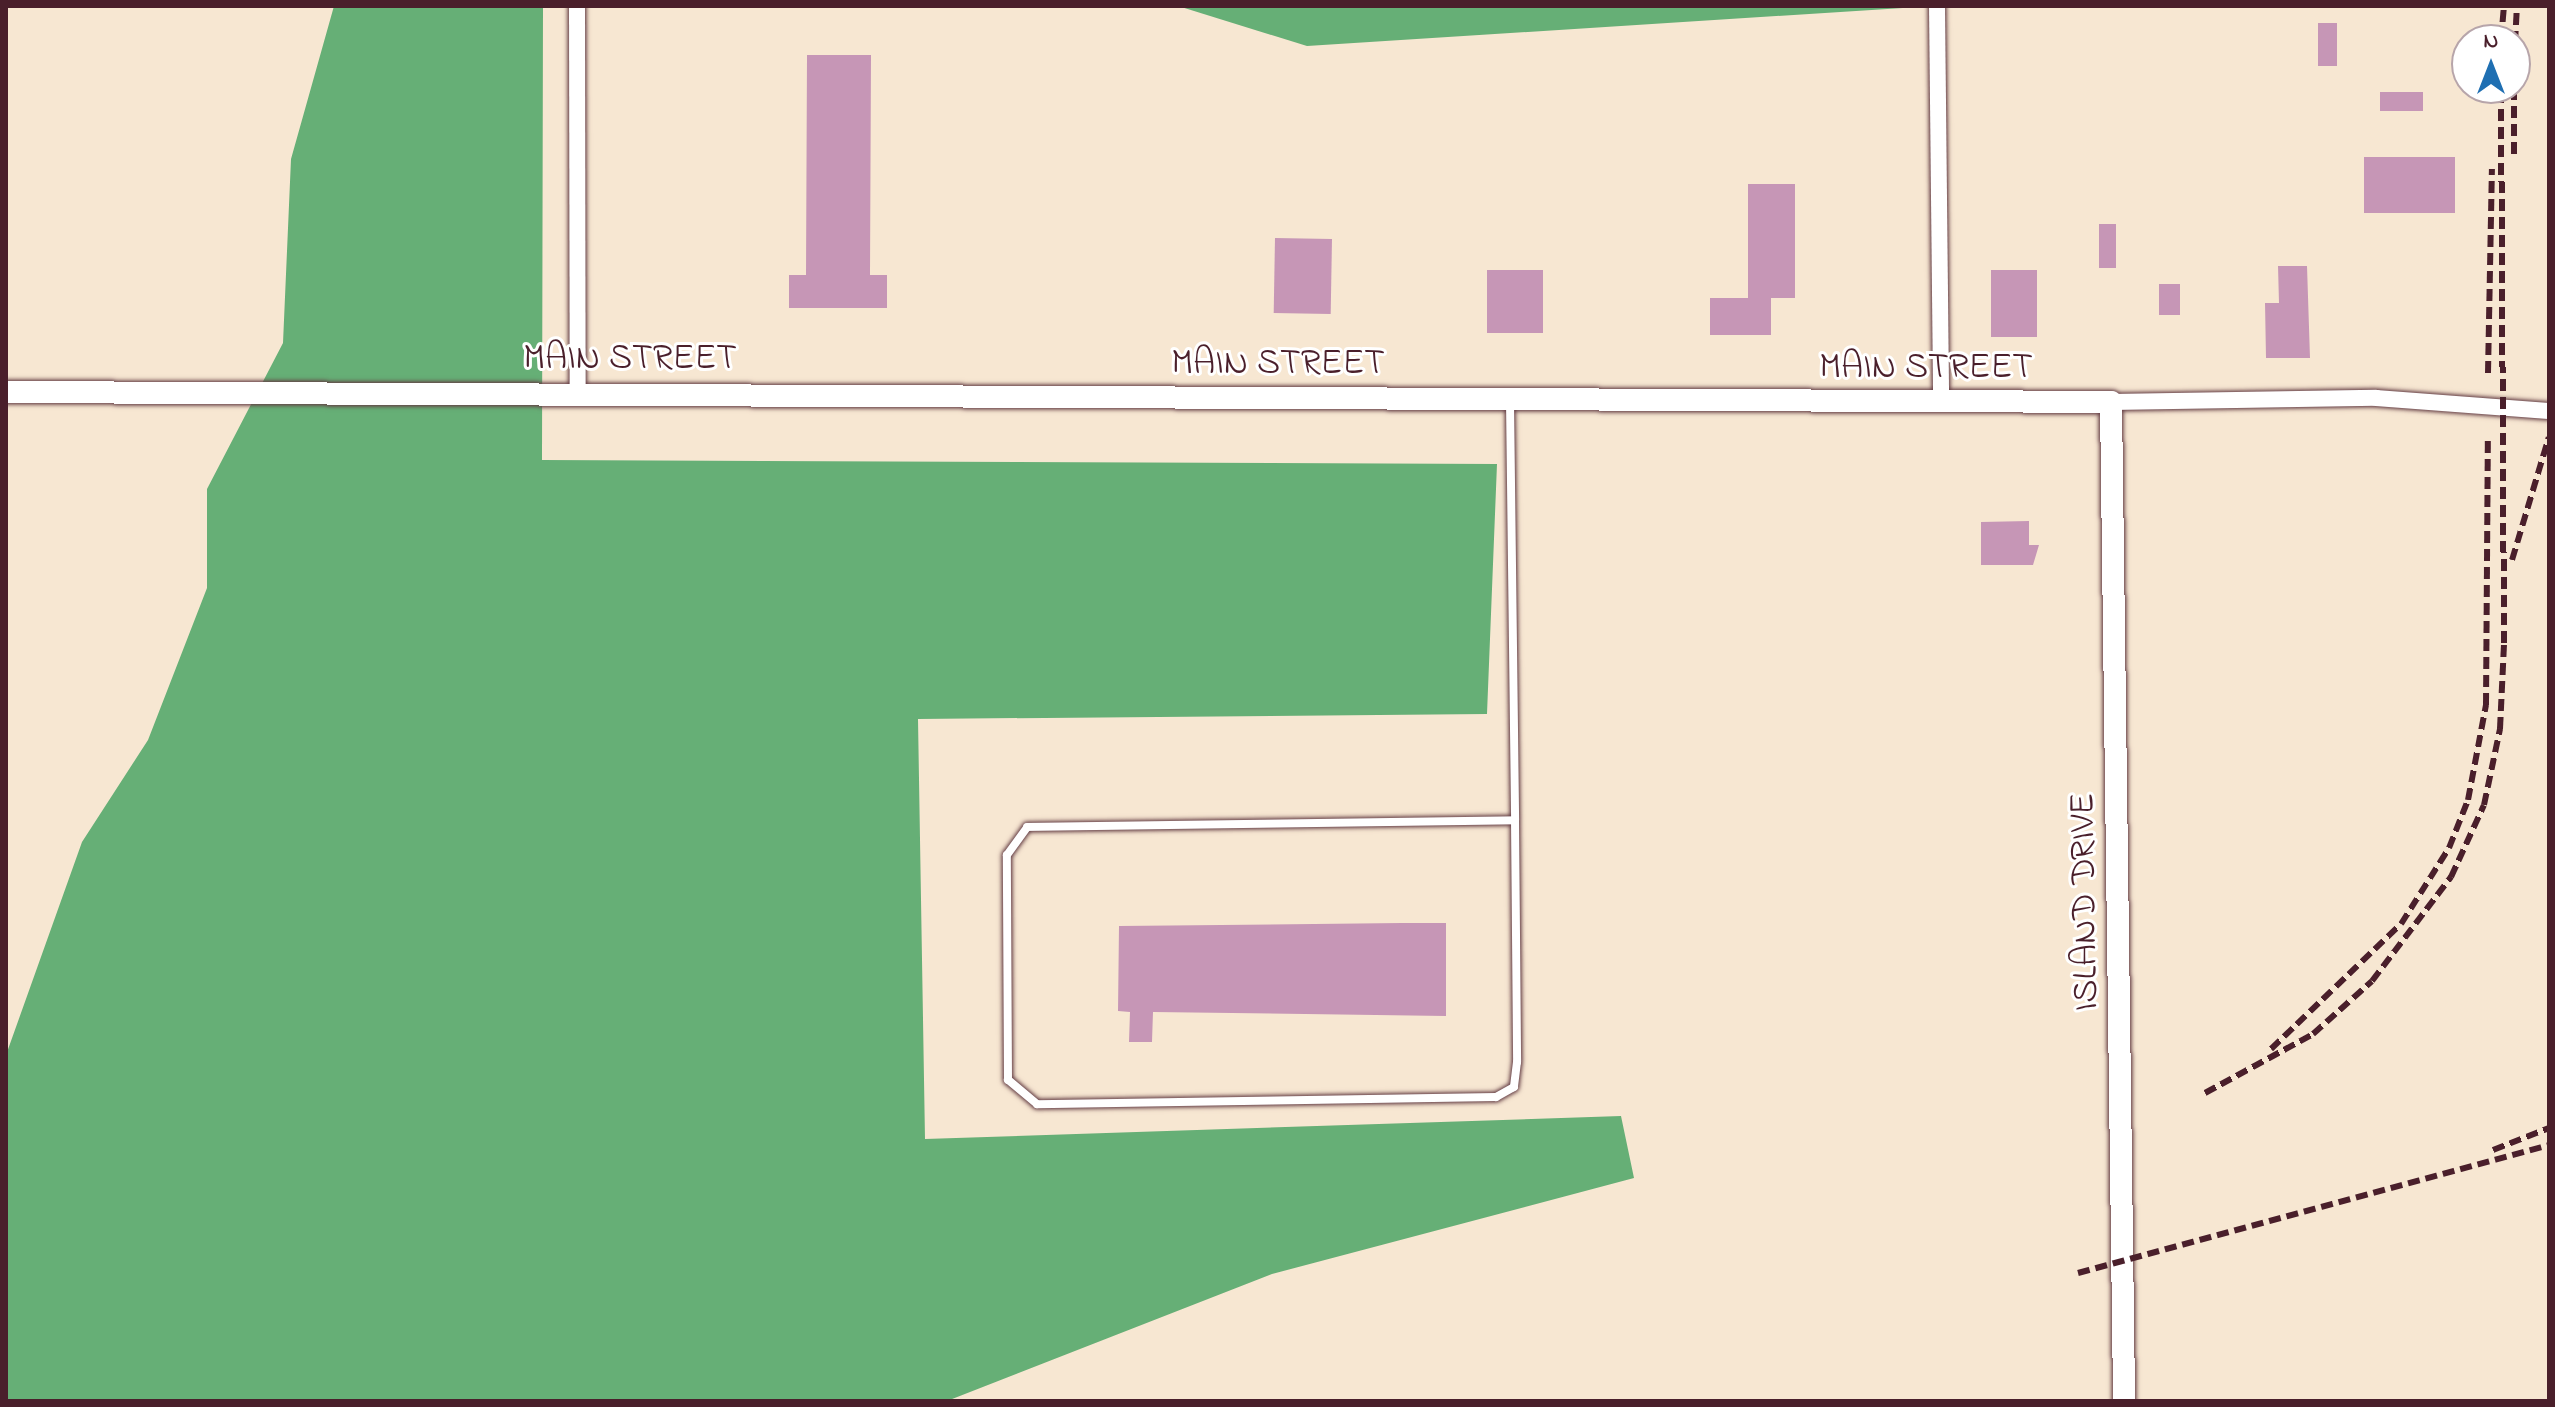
<!DOCTYPE html>
<html>
<head>
<meta charset="utf-8">
<style>
  body { margin:0 }
  #map { position:relative; width:2555px; height:1407px; overflow:hidden; background:#f7e7d2; font-family:"Indie Flower",sans-serif }
  div>[style] { position:absolute }
  [style*='--x'] { left:calc(var(--x)*1px); top:calc(var(--y)*1px); width:calc(var(--w)*1px); rotate:calc(var(--a)*1deg) }
  .forest>* { inset:0; background:#66af76 }
  .building>* { inset:0; background:#c696b6; transform-origin:0 0 }
  .roads { filter:drop-shadow(0 0 2px #643d44) drop-shadow(0 0 2px #643d44) }
  .lane>* { height:8px; margin:-4px; padding:0 4px; transform-origin:4px; border-radius:4px; background:#fff }
  .street>* { height:16px; margin:-8px; padding:0 8px; transform-origin:8px; border-radius:8px; background:#fff }
  .secondary>* { height:22px; margin:-11px; padding:0 11px; transform-origin:11px; border-radius:11px; background:#fff }
  .rail>* { height:6px; margin-top:-3px; transform-origin:0; background:repeating-linear-gradient(90deg,#4a1f2b 0 12px,transparent 0 18px) }
  span { translate:-50% -50%; white-space:nowrap; text-align:center; line-height:1.15; -webkit-text-stroke:6px #fff; paint-order:stroke }
  .street-label { font-size:36px; color:#4a1f2b }
  .frame { position:absolute; inset:0; border:8px solid #4a1f2b; pointer-events:none }
  .north { position:absolute; left:2451px; top:24px; width:80px; height:80px; box-sizing:border-box; background:#fff; border:2px solid #b7a5aa; border-radius:50%; rotate:0deg; font-size:22px; font-weight:700; line-height:32px; text-align:center; color:#4a1f2b }
  .north::after { content:''; display:block; margin:auto; width:28px; height:36px; background:#1f6fb2; clip-path:polygon(50% 0,100% 100%,50% 72%,0 100%) }
</style>
</head>
<body>
<div id="map">
  <div class="forest">
    <div style="clip-path:polygon(334px 6px,543px 6px,542px 460px,1497px 464px,1487px 714px,918px 719px,925px 1139px,1621px 1116px,1634px 1178px,1272px 1274px,947px 1401px,6px 1401px,6px 1055px,82px 842px,148px 740px,207px 588px,207px 489px,283px 343px,291px 159px)"></div>
    <div style="clip-path:polygon(1178px 6px,1934px 6px,1307px 46px)"></div>
  </div>
  <div class="building">
    <div style="left:2318px;top:23px;width:19px;height:43px"></div>
    <div style="clip-path:polygon(807px 55px,871px 55px,870px 275px,887px 275px,887px 308px,789px 308px,789px 275px,806px 275px)"></div>
    <div style="left:2380px;top:92px;width:43px;height:19px"></div>
    <div style="left:2455px;top:157px;width:56px;height:91px;rotate:90deg"></div>
    <div style="clip-path:polygon(1748px 184px,1795px 184px,1795px 298px,1771px 298px,1771px 335px,1710px 335px,1710px 298px,1748px 298px)"></div>
    <div style="left:2099px;top:224px;width:17px;height:44px"></div>
    <div style="left:1275px;top:238px;width:57px;height:75px;rotate:1deg"></div>
    <div style="clip-path:polygon(2278px 266px,2307px 266px,2310px 358px,2266px 358px,2265px 303px,2279px 303px)"></div>
    <div style="left:1487px;top:270px;width:56px;height:63px"></div>
    <div style="left:1991px;top:270px;width:46px;height:67px"></div>
    <div style="left:2159px;top:284px;width:21px;height:31px"></div>
    <div style="clip-path:polygon(2029px 521px,2029px 545px,2039px 545px,2033px 565px,1981px 565px,1981px 522px)"></div>
    <div style="clip-path:polygon(1402px 923px,1446px 923px,1446px 1016px,1153px 1012px,1152px 1042px,1129px 1042px,1130px 1012px,1118px 1011px,1119px 926px)"></div>
  </div>
  <div class="roads">
    <div class="lane">
      <div style="--x:1510;--y:401;--w:419;--a:89.3"></div>
      <div style="--x:1515;--y:820;--w:242;--a:89.5"></div>
      <div style="--x:1517;--y:1062;--w:25;--a:97"></div>
      <div style="--x:1514;--y:1087;--w:21;--a:151"></div>
      <div style="--x:1496;--y:1097;--w:459;--a:179.1"></div>
      <div style="--x:1037;--y:1104;--w:38;--a:-140"></div>
      <div style="--x:1008;--y:1080;--w:225;--a:-90.3"></div>
      <div style="--x:1007;--y:855;--w:34;--a:-54"></div>
      <div style="--x:1027;--y:827;--w:488;--a:-0.8"></div>
    </div>
    <div class="street">
      <div style="--x:577;--y:6;--w:387;--a:89.9"></div>
      <div style="--x:1937;--y:6;--w:398;--a:89.4"></div>
      <div style="--x:2111;--y:402;--w:265;--a:-0.9"></div>
      <div style="--x:2376;--y:398;--w:173;--a:4.3"></div>
    </div>
    <div class="secondary">
      <div style="--x:6;--y:392;--w:2105;--a:0.27"></div>
      <div style="--x:2111;--y:402;--w:999;--a:89.25"></div>
    </div>
  </div>
  <div class="rail">
    <div style="--x:2501;--y:40;--w:34;--a:-85"></div>
    <div style="--x:2515;--y:43;--w:37;--a:-87"></div>
    <div style="--x:2514;--y:88;--w:67;--a:90"></div>
    <div style="--x:2488;--y:373;--w:204;--a:-88.9"></div>
    <div style="--x:2512;--y:560;--w:128;--a:-73.3"></div>
    <div style="--x:2271;--y:1049;--w:180;--a:-43.9"></div>
    <div style="--x:2401;--y:924;--w:90;--a:-57.7"></div>
    <div style="--x:2449;--y:848;--w:52;--a:-68.4"></div>
    <div style="--x:2468;--y:800;--w:97;--a:-79.3"></div>
    <div style="--x:2486;--y:705;--w:268;--a:-89.6"></div>
    <div style="--x:2205;--y:1093;--w:123;--a:-28.6"></div>
    <div style="--x:2313;--y:1034;--w:79;--a:-41.9"></div>
    <div style="--x:2372;--y:981;--w:131;--a:-52.8"></div>
    <div style="--x:2451;--y:877;--w:79;--a:-65.4"></div>
    <div style="--x:2484;--y:805;--w:78;--a:-78.1"></div>
    <div style="--x:2500;--y:729;--w:86;--a:-87.3"></div>
    <div style="--x:2504;--y:643;--w:555;--a:-90.31"></div>
    <div style="--x:2493;--y:1150;--w:60;--a:-21.4"></div>
    <div style="--x:2078;--y:1273;--w:488;--a:-15.2"></div>
  </div>
  <div class="street-label">
    <span style="left:630px;top:360px">MAIN STREET</span>
    <span style="left:1278px;top:365px">MAIN STREET</span>
    <span style="left:1926px;top:369px">MAIN STREET</span>
    <span style="left:2086px;top:902px;rotate:-91deg">ISLAND DRIVE</span>
  </div>
  <div class="frame"></div>
  <div class="north">N</div>
</div>
</body>
</html>
